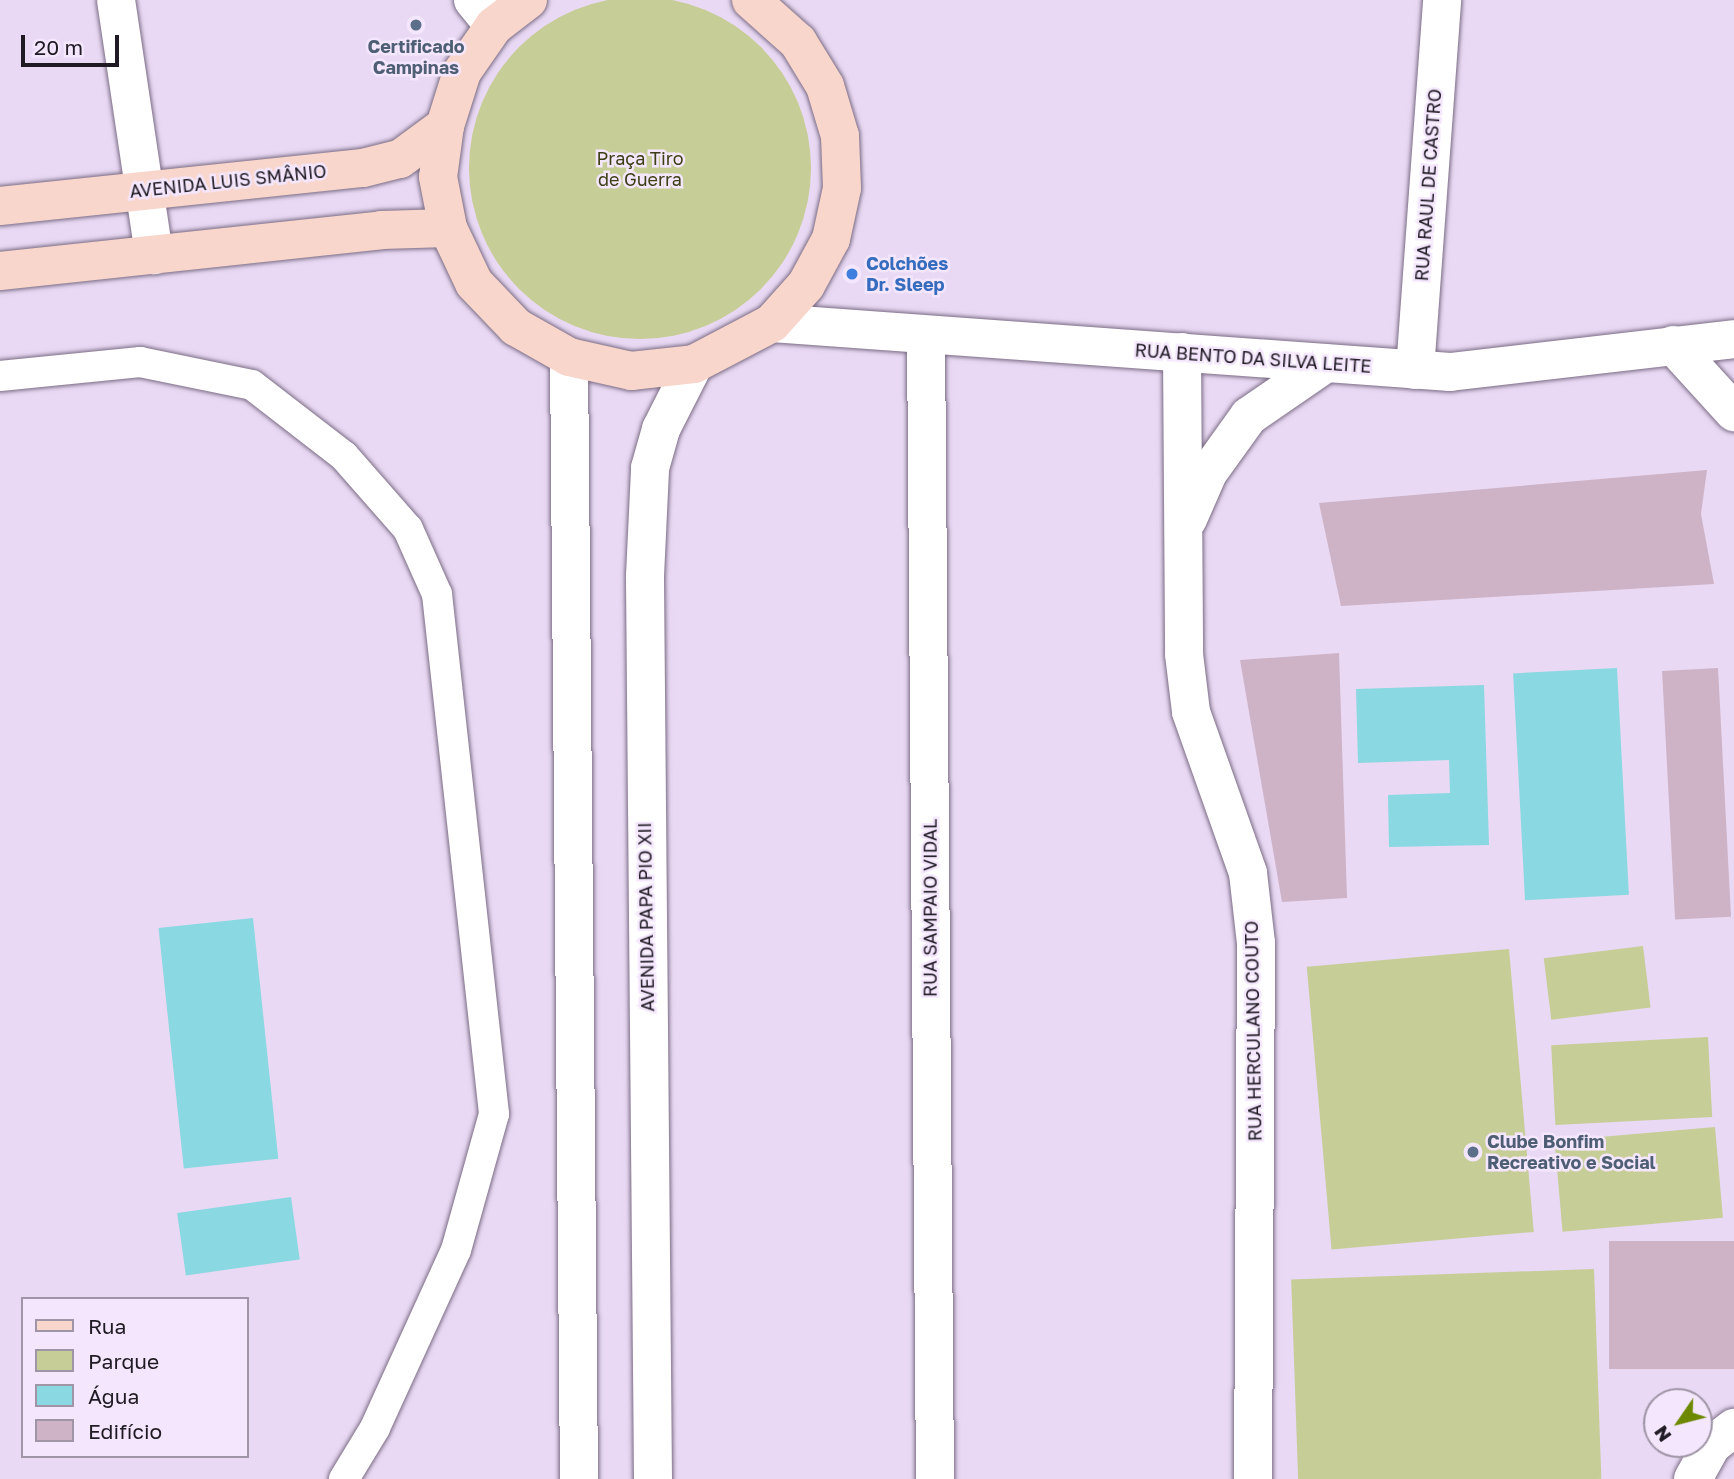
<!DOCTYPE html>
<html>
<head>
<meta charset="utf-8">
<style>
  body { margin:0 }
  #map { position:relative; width:1734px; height:1479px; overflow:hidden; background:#e9d9f4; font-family:"Golos Text",sans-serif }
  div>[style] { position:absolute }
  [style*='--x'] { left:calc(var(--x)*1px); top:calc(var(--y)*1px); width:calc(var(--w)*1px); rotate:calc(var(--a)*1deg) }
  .green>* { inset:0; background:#c6cd97; transform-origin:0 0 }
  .round { border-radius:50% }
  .water>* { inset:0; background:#8ad8e1; transform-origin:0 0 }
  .building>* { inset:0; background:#ceb3c6; transform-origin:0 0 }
  .roads { filter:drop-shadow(0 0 2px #7b6c84) drop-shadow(0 0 2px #7b6c84) }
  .pedestrian>* { height:30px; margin:-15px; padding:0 15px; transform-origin:15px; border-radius:15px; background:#fff }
  .minor>* { height:38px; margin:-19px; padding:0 19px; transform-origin:19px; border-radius:19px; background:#fff }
  .tertiary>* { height:38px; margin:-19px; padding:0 19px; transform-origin:19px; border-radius:19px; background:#fff }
  .secondary>* { height:38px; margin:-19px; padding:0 19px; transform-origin:19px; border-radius:19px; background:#fff }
  .primary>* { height:38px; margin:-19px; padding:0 19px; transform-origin:19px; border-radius:19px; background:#f8d6cb }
  .dots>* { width:19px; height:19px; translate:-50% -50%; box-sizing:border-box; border:4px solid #f4e7fd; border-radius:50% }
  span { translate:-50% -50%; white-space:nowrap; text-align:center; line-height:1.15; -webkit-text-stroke:5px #f4e7fd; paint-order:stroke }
  .service-label { font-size:18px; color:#4e5e75; font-weight:700 }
  .left { translate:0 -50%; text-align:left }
  .park-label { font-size:18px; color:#3c3f13 }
  .street-label { font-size:18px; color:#1f1a23 }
  .shop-label { font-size:18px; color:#366cbe; font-weight:700 }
  .legend { position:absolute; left:21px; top:1297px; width:228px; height:161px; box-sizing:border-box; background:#f4e7fd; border:2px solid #9f95a6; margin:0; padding:9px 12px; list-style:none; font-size:21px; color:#1f1a23 }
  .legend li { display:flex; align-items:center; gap:14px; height:35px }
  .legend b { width:35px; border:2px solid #9f95a6 }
  .north { position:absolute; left:1643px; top:1388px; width:70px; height:70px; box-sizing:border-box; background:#f4e7fd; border:2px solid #9f95a6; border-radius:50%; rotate:235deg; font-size:19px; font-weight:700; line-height:28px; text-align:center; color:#1f1a23 }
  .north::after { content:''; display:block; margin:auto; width:24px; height:32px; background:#6d8900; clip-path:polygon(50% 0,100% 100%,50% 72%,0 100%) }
  .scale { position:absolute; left:21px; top:35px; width:98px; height:32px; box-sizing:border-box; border:4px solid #1f1a23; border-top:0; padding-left:9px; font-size:21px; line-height:24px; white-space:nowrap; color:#1f1a23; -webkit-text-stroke:5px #f4e7fd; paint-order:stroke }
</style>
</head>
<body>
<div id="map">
  <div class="green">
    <div class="round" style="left:469px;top:-3px;width:342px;height:342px"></div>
    <div style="left:1643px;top:946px;width:62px;height:100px;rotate:83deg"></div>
    <div style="left:1509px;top:949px;width:284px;height:203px;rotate:85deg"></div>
    <div style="left:1708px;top:1037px;width:80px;height:157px;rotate:87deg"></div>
    <div style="left:1715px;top:1127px;width:91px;height:161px;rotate:85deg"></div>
    <div style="left:1594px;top:1269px;width:210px;height:303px;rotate:88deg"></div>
  </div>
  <div class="water">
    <div style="left:1617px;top:668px;width:227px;height:104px;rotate:87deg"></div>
    <div style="clip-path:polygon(1484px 685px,1489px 845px,1389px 847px,1388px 795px,1450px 793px,1449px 760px,1358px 763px,1356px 689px)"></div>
    <div style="left:253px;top:918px;width:242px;height:95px;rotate:84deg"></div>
    <div style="left:291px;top:1197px;width:63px;height:115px;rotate:82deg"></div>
  </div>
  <div class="building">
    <div style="clip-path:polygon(1707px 470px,1701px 514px,1714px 584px,1341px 606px,1319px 503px)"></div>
    <div style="clip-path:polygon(1339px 653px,1347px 898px,1282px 902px,1240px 660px)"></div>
    <div style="left:1718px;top:668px;width:249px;height:56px;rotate:87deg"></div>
    <div style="left:1734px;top:1241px;width:128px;height:125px;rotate:90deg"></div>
  </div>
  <div class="roads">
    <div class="pedestrian">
      <div style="--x:0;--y:376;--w:141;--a:-5.7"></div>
      <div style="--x:140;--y:362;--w:114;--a:11.6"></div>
      <div style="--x:252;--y:385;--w:116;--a:37.7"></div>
      <div style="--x:344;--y:456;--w:97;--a:48.8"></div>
      <div style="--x:408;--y:529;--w:71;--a:66"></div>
      <div style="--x:437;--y:594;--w:523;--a:83.74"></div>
      <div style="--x:494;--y:1114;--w:141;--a:105.6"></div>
      <div style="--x:456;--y:1250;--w:196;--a:114.5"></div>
      <div style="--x:375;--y:1428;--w:60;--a:121.3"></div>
    </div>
    <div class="minor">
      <div style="--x:116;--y:0;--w:258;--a:81.5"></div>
      <div style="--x:473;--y:0;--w:33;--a:51"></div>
      <div style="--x:926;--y:336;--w:1143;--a:89.55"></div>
      <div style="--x:1673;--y:345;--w:91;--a:47.7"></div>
      <div style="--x:1182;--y:352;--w:302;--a:89.6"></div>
      <div style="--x:1184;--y:654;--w:58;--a:83.1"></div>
      <div style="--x:1191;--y:712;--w:171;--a:70.5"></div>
      <div style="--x:1248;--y:873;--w:70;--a:83.5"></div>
      <div style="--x:1256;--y:943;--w:536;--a:90.32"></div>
      <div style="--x:1415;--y:370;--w:371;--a:-85.8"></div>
      <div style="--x:1188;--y:519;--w:50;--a:-66.5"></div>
      <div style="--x:1208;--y:473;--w:70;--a:-54.3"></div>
      <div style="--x:1249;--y:416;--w:93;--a:-34.5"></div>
      <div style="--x:1693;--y:1479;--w:39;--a:-61"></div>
      <div style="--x:1712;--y:1445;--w:28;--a:-38"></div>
    </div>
    <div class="tertiary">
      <div style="--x:569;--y:357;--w:1122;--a:89.49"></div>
      <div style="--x:653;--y:1479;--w:903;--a:-90.51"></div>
      <div style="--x:645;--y:576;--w:108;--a:-87.3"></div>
      <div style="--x:650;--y:468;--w:41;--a:-74.2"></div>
      <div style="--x:661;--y:429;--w:73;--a:-63.1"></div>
    </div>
    <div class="secondary">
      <div style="--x:772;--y:323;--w:680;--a:4.13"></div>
      <div style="--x:1450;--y:372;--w:286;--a:-6.6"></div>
    </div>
    <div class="primary">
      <div style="--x:528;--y:0;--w:43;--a:142.6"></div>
      <div style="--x:494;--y:26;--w:56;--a:124.8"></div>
      <div style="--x:462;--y:72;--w:57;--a:107.5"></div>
      <div style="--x:445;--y:126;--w:51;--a:97.8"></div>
      <div style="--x:438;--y:177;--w:52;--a:78.9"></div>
      <div style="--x:448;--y:228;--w:61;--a:64.7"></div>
      <div style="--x:474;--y:283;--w:61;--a:46.3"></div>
      <div style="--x:516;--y:327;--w:61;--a:29.5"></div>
      <div style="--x:569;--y:357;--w:64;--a:12.7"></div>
      <div style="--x:631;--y:371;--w:63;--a:-6.3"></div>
      <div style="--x:694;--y:364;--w:88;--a:-27.7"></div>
      <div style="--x:772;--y:323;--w:51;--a:-48.2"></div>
      <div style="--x:806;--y:285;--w:52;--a:-61.5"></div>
      <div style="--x:831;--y:239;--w:52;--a:-77.8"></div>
      <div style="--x:842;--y:188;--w:52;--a:-92.2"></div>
      <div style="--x:840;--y:136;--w:52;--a:-106.7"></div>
      <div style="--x:825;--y:86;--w:52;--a:-121.5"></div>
      <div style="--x:798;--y:42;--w:63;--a:-138.2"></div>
      <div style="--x:0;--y:206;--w:365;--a:-6"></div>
      <div style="--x:363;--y:168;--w:38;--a:-14"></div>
      <div style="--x:400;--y:159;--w:56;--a:-36.3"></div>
      <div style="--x:0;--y:271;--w:383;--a:-6.1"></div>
      <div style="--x:381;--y:230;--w:67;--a:-1.7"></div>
    </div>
  </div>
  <div class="dots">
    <div style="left:416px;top:25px;background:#5c6f8a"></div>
    <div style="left:852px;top:274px;background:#3f7fe0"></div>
    <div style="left:1473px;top:1152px;background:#5c6f8a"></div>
  </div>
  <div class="service-label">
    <span style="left:416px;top:57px">Certificado<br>Campinas</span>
    <span class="left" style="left:1487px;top:1152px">Clube Bonfim<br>Recreativo e Social</span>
  </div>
  <div class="park-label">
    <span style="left:640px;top:169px">Praça Tiro<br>de Guerra</span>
  </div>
  <div class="street-label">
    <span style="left:228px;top:181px;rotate:-6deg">AVENIDA LUIS SMÂNIO</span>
    <span style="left:1428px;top:185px;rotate:-86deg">RUA RAUL DE CASTRO</span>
    <span style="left:1253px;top:358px;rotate:4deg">RUA BENTO DA SILVA LEITE</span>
    <span style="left:930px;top:908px;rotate:-90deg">RUA SAMPAIO VIDAL</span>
    <span style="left:646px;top:917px;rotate:-91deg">AVENIDA PAPA PIO XII</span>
    <span style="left:1253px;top:1031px;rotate:-91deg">RUA HERCULANO COUTO</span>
  </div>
  <div class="shop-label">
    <span class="left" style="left:866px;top:274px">Colchões<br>Dr. Sleep</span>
  </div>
  <ul class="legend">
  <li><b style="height:9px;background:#f8d6cb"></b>Rua</li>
  <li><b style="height:19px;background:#c6cd97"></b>Parque</li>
  <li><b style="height:19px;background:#8ad8e1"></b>Água</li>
  <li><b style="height:19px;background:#ceb3c6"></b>Edifício</li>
  </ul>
  <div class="north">N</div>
  <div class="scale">20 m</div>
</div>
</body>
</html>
